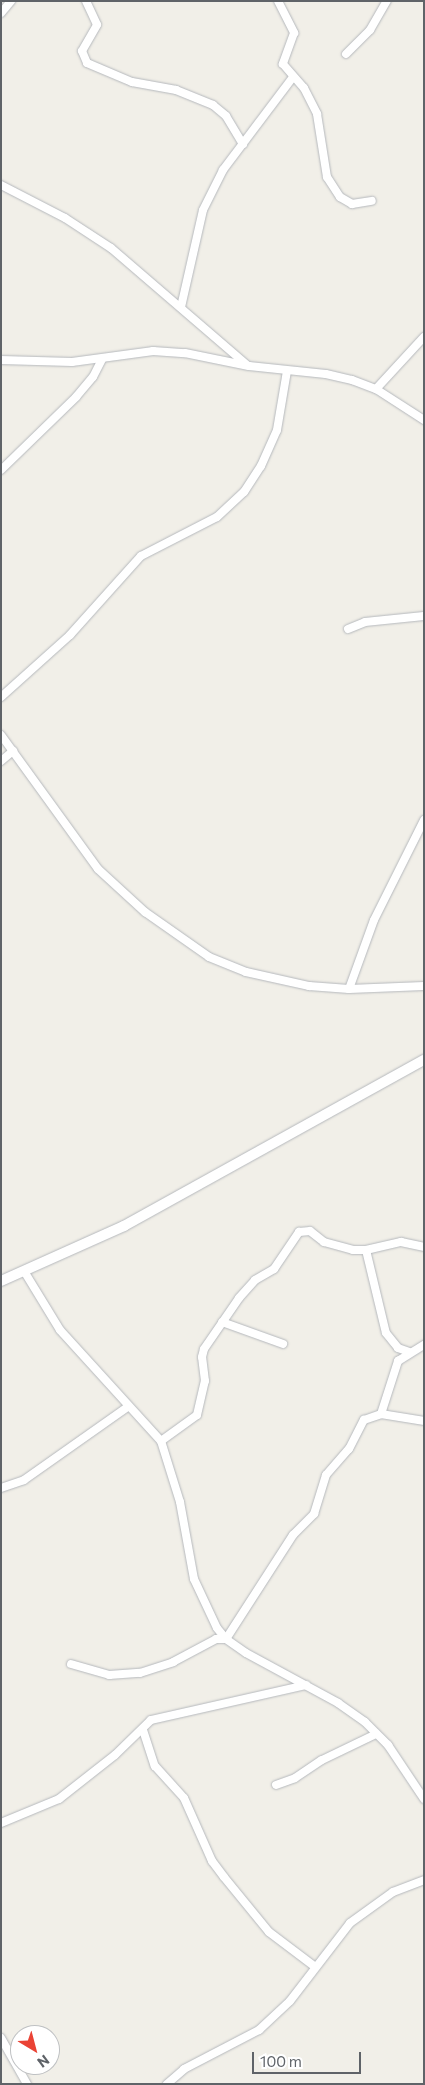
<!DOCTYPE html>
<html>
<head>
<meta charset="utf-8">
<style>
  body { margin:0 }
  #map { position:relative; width:425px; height:2085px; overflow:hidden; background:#f1efe8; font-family:Commissioner,sans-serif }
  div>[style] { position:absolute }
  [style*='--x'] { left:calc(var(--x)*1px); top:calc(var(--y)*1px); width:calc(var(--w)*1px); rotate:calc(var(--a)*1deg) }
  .roads { filter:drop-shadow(0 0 1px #b5b8bc) drop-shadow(0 0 1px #b5b8bc) }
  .street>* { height:8px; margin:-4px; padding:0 4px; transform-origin:4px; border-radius:4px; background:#fff }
  .secondary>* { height:10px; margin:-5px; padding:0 5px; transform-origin:5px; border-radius:5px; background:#fff }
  span { translate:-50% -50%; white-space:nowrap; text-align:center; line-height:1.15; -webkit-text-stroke:5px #fff; paint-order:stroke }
  .frame { position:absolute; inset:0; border:2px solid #5f6368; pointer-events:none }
  .north { position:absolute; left:10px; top:2025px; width:50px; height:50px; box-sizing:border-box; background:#fff; border:1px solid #bfc1c3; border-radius:50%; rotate:143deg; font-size:14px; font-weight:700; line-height:20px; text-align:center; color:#5f6368 }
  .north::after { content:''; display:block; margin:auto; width:18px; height:22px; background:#ea4335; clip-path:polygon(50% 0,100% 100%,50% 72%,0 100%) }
  .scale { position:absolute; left:252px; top:2052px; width:109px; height:22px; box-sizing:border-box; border:2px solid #5f6368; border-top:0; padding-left:6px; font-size:15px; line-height:18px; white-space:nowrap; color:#5f6368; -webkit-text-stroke:4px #fff; paint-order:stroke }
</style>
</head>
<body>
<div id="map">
  <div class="roads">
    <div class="street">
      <div style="--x:86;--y:1;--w:26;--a:65"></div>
      <div style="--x:97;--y:25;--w:30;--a:120"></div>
      <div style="--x:82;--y:51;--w:13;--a:67"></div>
      <div style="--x:87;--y:63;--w:49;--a:22.9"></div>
      <div style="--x:132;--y:82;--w:45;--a:10.3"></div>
      <div style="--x:176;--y:90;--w:40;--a:22"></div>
      <div style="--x:213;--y:105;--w:17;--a:40"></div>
      <div style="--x:226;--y:116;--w:33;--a:59"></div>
      <div style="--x:278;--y:1;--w:36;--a:63"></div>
      <div style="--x:294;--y:33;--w:33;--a:110"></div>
      <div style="--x:283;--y:64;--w:32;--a:49"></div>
      <div style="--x:304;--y:88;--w:29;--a:63"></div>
      <div style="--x:317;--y:114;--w:64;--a:81"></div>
      <div style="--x:327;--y:177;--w:24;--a:57"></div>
      <div style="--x:340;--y:197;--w:14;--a:30"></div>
      <div style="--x:352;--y:204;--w:20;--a:-9"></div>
      <div style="--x:1;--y:13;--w:16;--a:-50"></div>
      <div style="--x:346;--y:54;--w:34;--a:-45"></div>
      <div style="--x:370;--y:30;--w:34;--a:-60"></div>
      <div style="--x:1;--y:185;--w:72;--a:27.3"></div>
      <div style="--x:65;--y:218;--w:55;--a:33.1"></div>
      <div style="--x:111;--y:248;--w:179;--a:40.7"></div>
      <div style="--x:181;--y:307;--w:99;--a:-77.2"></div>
      <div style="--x:203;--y:210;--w:45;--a:-63.4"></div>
      <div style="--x:223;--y:170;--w:116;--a:-53"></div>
      <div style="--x:1;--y:360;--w:71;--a:1.6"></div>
      <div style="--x:72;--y:362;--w:82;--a:-7.7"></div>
      <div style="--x:153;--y:351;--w:32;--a:4"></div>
      <div style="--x:185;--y:353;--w:65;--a:11.5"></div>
      <div style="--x:249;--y:366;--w:77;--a:5.9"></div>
      <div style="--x:326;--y:374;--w:27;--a:13"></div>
      <div style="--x:352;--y:380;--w:26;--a:21"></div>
      <div style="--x:376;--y:389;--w:57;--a:32.9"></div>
      <div style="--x:376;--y:389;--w:71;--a:-47.3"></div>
      <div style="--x:1;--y:470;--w:105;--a:-44.2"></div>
      <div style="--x:76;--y:397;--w:26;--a:-50"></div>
      <div style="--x:93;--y:377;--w:20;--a:-63"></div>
      <div style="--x:348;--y:629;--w:18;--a:-22"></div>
      <div style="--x:365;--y:622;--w:59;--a:-5.8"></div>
      <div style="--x:1;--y:697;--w:93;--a:-41.9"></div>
      <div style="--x:70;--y:635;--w:106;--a:-48.1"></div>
      <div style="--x:141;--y:556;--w:85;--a:-27.2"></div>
      <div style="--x:217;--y:517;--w:37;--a:-43"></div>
      <div style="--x:244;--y:492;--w:31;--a:-57"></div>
      <div style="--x:261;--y:466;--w:39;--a:-66"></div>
      <div style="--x:277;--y:430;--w:60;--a:-80.4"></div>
      <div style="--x:1;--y:735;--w:165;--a:54.1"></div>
      <div style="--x:98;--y:869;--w:64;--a:42.5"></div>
      <div style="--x:145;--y:912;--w:78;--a:35.1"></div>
      <div style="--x:209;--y:957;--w:40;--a:22"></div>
      <div style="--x:246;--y:972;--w:65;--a:12.5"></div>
      <div style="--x:309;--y:986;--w:40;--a:4.3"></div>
      <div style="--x:349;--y:989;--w:75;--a:-2.3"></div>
      <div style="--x:1;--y:761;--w:16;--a:-40"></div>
      <div style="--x:349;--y:989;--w:73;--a:-70.1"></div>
      <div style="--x:374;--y:920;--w:112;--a:-63.4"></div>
      <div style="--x:366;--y:1250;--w:85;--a:76.5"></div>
      <div style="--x:386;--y:1333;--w:19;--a:51"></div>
      <div style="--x:398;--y:1348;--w:12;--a:20"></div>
      <div style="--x:24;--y:1271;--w:69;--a:58.6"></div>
      <div style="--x:60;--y:1330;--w:150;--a:47.7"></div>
      <div style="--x:161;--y:1441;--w:64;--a:72.7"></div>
      <div style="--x:180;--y:1502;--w:78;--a:79.7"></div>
      <div style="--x:194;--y:1579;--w:54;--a:64.9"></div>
      <div style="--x:217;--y:1628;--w:14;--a:51"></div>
      <div style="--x:226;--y:1639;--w:24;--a:35"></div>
      <div style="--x:246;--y:1653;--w:105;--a:28.5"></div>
      <div style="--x:338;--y:1703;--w:33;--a:35"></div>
      <div style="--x:365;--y:1722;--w:33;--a:45"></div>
      <div style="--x:388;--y:1745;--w:65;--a:56.3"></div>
      <div style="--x:222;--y:1322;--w:65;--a:19.8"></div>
      <div style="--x:381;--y:1414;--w:56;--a:-72.2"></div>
      <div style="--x:398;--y:1361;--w:31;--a:-32"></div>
      <div style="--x:161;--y:1441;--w:44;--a:-35.8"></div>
      <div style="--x:197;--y:1415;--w:35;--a:-77"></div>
      <div style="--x:205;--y:1381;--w:24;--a:-97"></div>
      <div style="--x:202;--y:1357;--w:8;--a:-76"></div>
      <div style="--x:204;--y:1349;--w:62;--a:-55.5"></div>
      <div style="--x:239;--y:1298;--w:24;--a:-48"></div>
      <div style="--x:255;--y:1280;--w:22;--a:-30"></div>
      <div style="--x:274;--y:1269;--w:45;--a:-56"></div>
      <div style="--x:299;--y:1232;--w:11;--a:-5"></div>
      <div style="--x:310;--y:1231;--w:18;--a:38"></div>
      <div style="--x:324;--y:1242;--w:30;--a:15"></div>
      <div style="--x:353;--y:1250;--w:13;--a:0"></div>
      <div style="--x:366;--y:1250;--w:36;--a:-13"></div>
      <div style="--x:401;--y:1242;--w:24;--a:12"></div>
      <div style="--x:1;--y:1488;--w:24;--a:-19"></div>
      <div style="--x:24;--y:1480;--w:128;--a:-35.2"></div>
      <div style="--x:71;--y:1664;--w:40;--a:16"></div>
      <div style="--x:109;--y:1675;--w:31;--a:-4"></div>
      <div style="--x:140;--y:1673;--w:35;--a:-18"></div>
      <div style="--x:173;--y:1662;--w:49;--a:-28.1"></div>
      <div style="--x:216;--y:1639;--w:10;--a:0"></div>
      <div style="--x:226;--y:1639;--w:124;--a:-57.2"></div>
      <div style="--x:293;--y:1535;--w:30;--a:-45"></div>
      <div style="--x:314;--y:1514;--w:41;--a:-72.9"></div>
      <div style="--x:326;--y:1475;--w:35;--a:-49"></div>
      <div style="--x:349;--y:1449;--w:33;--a:-63"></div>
      <div style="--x:364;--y:1420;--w:18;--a:-19"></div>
      <div style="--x:381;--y:1414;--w:44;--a:9.2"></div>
      <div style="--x:143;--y:1730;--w:38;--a:72"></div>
      <div style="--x:155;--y:1766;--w:43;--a:47.8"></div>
      <div style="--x:184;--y:1798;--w:69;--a:66"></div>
      <div style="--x:212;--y:1861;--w:20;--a:53"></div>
      <div style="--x:224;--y:1877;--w:71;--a:50.7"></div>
      <div style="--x:269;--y:1932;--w:56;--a:37.1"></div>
      <div style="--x:276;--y:1785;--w:20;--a:-20"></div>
      <div style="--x:295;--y:1778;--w:32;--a:-34"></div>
      <div style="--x:322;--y:1760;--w:60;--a:-25.7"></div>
      <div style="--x:1;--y:1823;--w:63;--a:-22.5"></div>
      <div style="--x:59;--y:1799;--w:71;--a:-38.2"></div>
      <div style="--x:115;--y:1755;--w:50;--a:-44.2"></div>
      <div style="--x:151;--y:1720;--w:159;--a:-12.7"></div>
      <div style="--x:1;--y:2038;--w:53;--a:60.5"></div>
      <div style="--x:167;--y:2084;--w:23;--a:-41"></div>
      <div style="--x:184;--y:2069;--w:85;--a:-27.5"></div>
      <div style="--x:259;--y:2030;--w:42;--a:-43.1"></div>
      <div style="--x:290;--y:2001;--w:98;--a:-52.4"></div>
      <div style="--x:350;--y:1923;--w:53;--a:-35.8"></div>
      <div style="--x:393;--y:1892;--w:33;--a:-21"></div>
    </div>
    <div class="secondary">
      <div style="--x:1;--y:1281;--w:135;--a:-24.1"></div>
      <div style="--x:124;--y:1226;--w:343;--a:-29"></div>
    </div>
  </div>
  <div class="frame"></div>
  <div class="north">N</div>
  <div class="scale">100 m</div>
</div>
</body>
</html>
